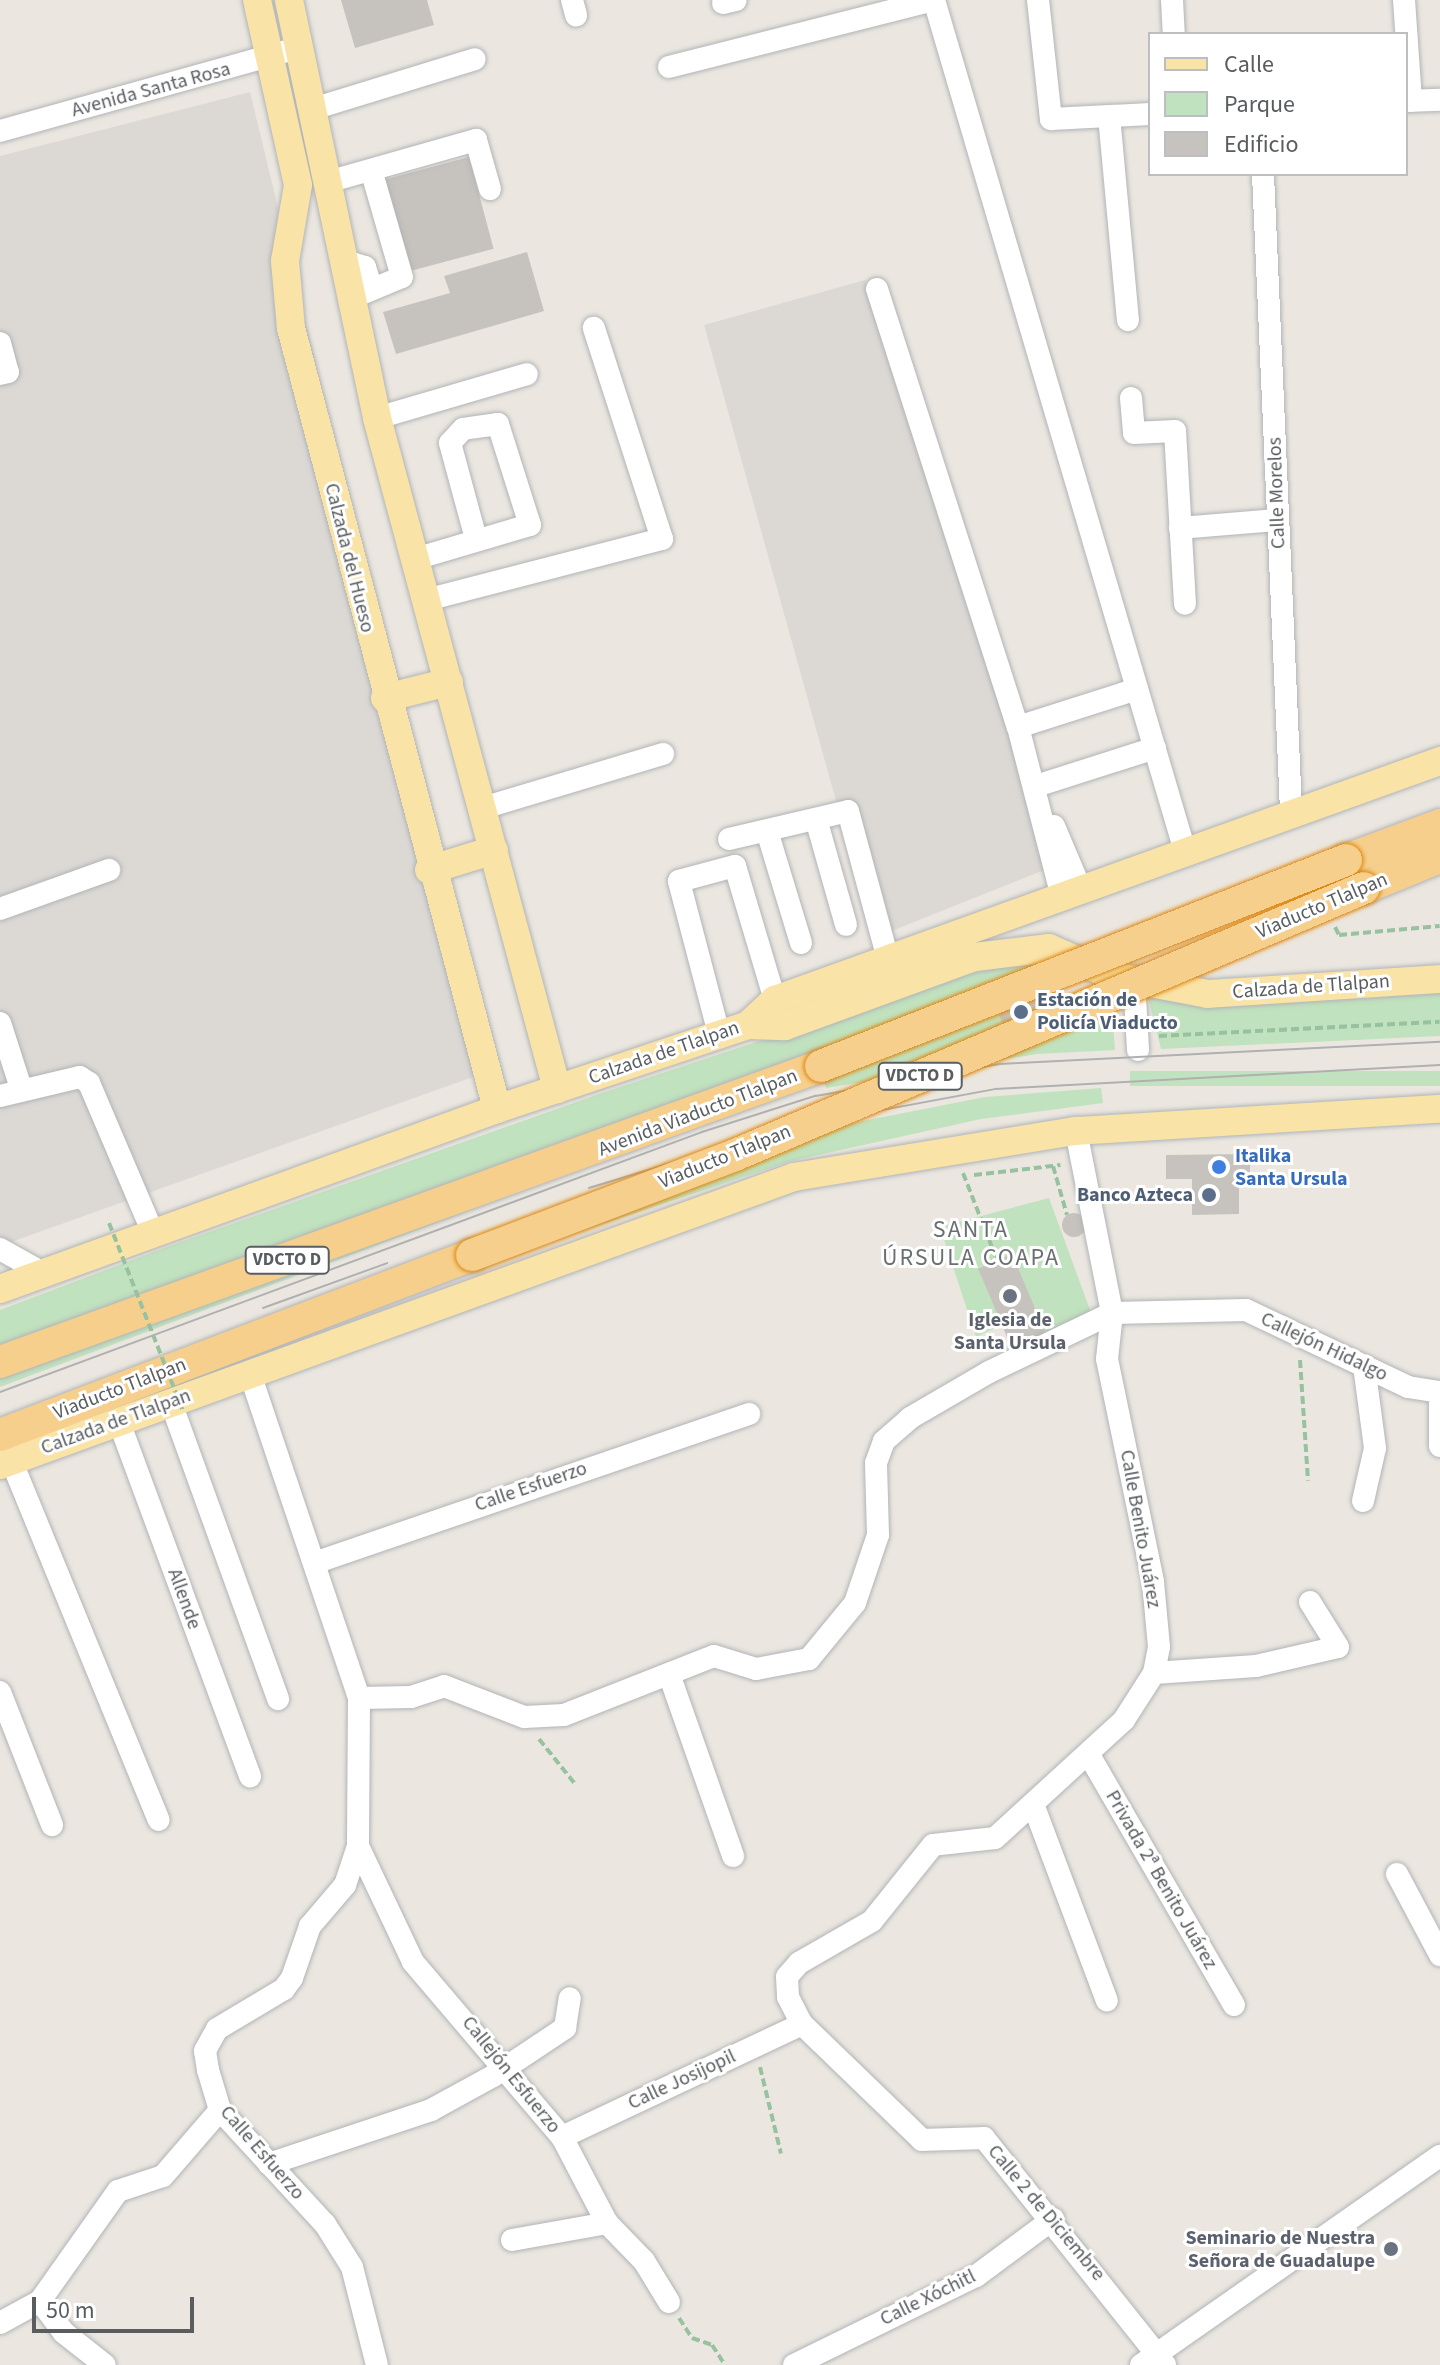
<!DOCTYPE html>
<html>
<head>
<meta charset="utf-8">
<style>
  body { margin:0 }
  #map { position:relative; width:1440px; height:2365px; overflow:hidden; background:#ebe7e0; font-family:"Source Sans 3",sans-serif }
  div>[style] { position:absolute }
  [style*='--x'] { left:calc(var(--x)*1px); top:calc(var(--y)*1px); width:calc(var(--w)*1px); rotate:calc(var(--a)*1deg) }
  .industrial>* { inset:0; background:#dcd9d5 }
  .green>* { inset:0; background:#c1e2be; transform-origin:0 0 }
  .building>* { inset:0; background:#c6c2bd; transform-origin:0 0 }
  .round { border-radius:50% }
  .path>* { height:4px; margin-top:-2px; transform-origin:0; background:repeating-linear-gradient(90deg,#98c29f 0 8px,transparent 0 12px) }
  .roads { filter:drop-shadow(0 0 2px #b1b4b7) drop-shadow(0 0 2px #b1b4b7) }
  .minor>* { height:22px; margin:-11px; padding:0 11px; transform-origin:11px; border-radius:11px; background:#fff }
  .major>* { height:28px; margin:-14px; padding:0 14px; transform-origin:14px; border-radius:14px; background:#f9e3a7 }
  .highway>* { height:32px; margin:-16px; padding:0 16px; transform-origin:16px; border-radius:16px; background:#f6cf8c }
  .tram>* { height:2px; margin:-1px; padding:0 1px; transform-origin:1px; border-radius:1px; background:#afb0b0 }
  .path-bridge>* { height:4px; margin-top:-2px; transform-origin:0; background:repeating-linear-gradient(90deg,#98c29f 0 8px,transparent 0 12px) }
  .bridges { filter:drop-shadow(0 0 2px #dd860e) drop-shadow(0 0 2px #dd860e) }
  .highway-bridge>* { height:32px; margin:-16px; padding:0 16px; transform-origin:16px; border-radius:16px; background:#f6cf8c }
  .dots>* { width:22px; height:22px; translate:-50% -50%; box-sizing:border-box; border:4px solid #fff; border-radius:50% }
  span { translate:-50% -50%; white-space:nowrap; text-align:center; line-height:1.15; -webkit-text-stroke:6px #fff; paint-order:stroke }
  .shield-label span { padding:2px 6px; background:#fff; border:2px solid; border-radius:6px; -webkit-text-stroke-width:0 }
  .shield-label { font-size:18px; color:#595d60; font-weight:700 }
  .street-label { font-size:20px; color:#595d60 }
  .service-label { font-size:20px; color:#4e5e75; font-weight:700 }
  .left { translate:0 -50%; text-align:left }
  .right { translate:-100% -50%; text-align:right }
  .shop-label { font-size:20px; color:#366cbe; font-weight:700 }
  .worship-label { font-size:20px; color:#5b616d; font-weight:700 }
  .quarter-label { font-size:24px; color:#6a6f72; letter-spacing:2px }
  .legend { position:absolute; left:1148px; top:32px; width:260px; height:144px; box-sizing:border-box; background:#fff; border:2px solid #bdbebf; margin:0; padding:10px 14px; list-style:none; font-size:24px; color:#595d60 }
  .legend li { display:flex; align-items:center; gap:16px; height:40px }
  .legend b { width:40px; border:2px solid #bdbebf }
  .scale { position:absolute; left:32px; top:2297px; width:162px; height:36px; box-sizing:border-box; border:4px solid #595d60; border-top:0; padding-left:10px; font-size:24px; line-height:28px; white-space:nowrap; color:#595d60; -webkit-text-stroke:6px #fff; paint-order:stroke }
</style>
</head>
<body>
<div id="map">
  <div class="industrial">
    <div style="clip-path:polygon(250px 92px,487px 1072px,0 1246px,0 156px)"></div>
    <div style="clip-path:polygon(865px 280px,1052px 867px,874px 938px,704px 325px)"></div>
  </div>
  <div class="green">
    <div style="clip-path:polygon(1030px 962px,1054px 965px,1065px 1010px,1111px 999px,1115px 1050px,1037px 1054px,826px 1088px,816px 1054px,0 1347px,0 1310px,164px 1248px,602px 1093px,957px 976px)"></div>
    <div style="clip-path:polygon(1440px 987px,1440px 1036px,1161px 1049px,1147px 994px,1211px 1005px)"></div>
    <div style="left:1440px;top:1071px;width:15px;height:310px;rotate:90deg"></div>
    <div style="clip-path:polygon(1101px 1088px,1103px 1103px,981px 1119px,791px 1161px,546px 1243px,787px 1136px,985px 1097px)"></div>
    <div style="clip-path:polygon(504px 1195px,468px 1211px,0 1387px,0 1376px)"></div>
    <div style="clip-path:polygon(1049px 1198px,1093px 1318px,1047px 1338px,1011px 1254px,978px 1268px,1002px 1325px,976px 1337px,940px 1227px)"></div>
  </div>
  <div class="building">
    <div style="clip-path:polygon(341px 0,427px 0,434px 25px,355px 48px)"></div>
    <div style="left:469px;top:157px;width:95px;height:92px;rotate:75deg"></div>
    <div style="clip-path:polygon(527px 252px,544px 311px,396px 354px,383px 312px,450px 293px,444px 276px)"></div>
    <div style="clip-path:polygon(1036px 979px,1049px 1010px,1012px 1047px,992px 997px)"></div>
    <div style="clip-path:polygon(1250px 1154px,1250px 1184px,1239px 1184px,1239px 1214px,1192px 1215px,1192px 1179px,1166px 1179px,1166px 1155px)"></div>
    <div class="round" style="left:1062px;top:1213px;width:24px;height:24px"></div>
    <div style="left:1012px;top:1254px;width:91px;height:37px;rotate:67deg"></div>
  </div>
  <div class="path">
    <div style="--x:1335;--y:927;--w:9;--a:63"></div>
    <div style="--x:1339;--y:935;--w:101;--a:-5.1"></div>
    <div style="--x:1159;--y:1036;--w:281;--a:-2.9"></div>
    <div style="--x:1053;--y:1166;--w:51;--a:74.1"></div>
    <div style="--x:963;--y:1173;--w:93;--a:68.7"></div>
    <div style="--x:974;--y:1175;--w:87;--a:-6.6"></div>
    <div style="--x:1300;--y:1360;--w:121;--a:86.2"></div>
    <div style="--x:539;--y:1739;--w:58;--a:51.3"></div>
    <div style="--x:760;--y:2067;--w:89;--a:76.4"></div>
    <div style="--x:679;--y:2318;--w:24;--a:57"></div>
    <div style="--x:692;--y:2338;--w:21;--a:19"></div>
    <div style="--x:712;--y:2345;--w:24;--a:57"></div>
  </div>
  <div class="roads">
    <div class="minor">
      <div style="--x:572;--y:0;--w:16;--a:75"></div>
      <div style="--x:934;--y:0;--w:887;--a:73.57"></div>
      <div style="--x:1038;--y:0;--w:120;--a:83.8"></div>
      <div style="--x:1051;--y:119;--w:99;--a:-2.9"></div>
      <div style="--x:1172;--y:0;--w:34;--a:87"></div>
      <div style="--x:1404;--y:0;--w:101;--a:86"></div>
      <div style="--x:723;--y:3;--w:13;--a:-13"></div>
      <div style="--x:669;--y:67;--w:273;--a:-14.2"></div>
      <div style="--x:1406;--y:101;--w:34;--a:-2"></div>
      <div style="--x:316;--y:108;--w:166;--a:-17.1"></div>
      <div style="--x:1109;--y:116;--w:205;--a:84.7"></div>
      <div style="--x:0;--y:131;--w:313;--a:-15.6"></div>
      <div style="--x:1263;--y:174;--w:638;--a:87.48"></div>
      <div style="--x:331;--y:181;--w:151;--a:-15.8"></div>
      <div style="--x:476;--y:140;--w:51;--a:74.1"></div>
      <div style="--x:342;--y:260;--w:24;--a:17"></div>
      <div style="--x:365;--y:267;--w:21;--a:73"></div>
      <div style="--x:877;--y:289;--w:460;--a:72.2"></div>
      <div style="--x:349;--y:299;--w:57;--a:-22.5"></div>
      <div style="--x:402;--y:277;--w:108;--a:-106.1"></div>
      <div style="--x:0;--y:343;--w:30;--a:75"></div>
      <div style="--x:8;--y:372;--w:8;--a:166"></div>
      <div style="--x:1131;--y:398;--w:35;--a:85"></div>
      <div style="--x:1134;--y:433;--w:41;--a:-2.8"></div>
      <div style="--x:1175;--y:431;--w:173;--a:86.7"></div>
      <div style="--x:377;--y:418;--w:156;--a:-16.3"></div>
      <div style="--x:1180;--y:528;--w:98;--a:-4.7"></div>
      <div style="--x:415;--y:559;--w:120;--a:-16.5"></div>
      <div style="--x:530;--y:525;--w:106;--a:-107.6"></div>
      <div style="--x:498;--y:424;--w:35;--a:172"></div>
      <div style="--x:463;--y:429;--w:19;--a:133"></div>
      <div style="--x:450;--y:443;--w:99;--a:74.8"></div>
      <div style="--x:426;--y:600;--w:244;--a:-14.5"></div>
      <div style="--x:662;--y:539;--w:222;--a:-107.9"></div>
      <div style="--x:1036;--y:786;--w:125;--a:-17.7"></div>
      <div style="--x:483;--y:808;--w:188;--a:-16.7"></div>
      <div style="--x:816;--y:819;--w:110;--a:74.2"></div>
      <div style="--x:1054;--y:826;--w:69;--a:67.1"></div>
      <div style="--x:767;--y:831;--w:117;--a:73.1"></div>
      <div style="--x:729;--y:839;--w:122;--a:-13.2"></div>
      <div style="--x:848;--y:811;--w:153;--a:74.9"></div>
      <div style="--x:1062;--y:897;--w:176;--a:-104.5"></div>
      <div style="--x:1018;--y:727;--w:125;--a:-17.7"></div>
      <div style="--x:0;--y:909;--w:116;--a:-19.7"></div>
      <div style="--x:1134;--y:980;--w:70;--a:86.7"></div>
      <div style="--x:0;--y:1023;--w:71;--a:72.1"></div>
      <div style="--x:719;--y:1034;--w:158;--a:-104.7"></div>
      <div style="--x:679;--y:881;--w:58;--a:-15"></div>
      <div style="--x:735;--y:866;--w:140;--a:73.4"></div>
      <div style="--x:0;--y:1096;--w:82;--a:-13.4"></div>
      <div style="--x:80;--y:1077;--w:11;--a:34"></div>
      <div style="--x:89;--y:1083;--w:163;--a:66.9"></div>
      <div style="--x:1076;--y:1131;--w:186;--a:78.8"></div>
      <div style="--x:1112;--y:1313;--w:46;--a:96.2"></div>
      <div style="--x:1107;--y:1359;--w:228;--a:78.3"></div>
      <div style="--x:1153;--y:1582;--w:65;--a:84.7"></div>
      <div style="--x:1159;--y:1647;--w:26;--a:101"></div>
      <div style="--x:1154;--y:1673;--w:56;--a:122.6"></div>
      <div style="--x:1124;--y:1720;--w:175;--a:137.5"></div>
      <div style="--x:995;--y:1838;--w:62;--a:173.6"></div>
      <div style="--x:933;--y:1845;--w:97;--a:128.8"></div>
      <div style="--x:872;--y:1921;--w:84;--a:150.1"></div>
      <div style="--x:799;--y:1963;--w:18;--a:131"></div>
      <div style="--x:787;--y:1977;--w:20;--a:87"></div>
      <div style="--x:788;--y:1997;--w:30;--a:63"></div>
      <div style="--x:802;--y:2024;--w:167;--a:44"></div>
      <div style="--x:922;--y:2140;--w:62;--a:-1.8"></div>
      <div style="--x:984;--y:2138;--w:290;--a:51.4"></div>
      <div style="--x:0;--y:1249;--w:49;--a:29.2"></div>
      <div style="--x:250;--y:1374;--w:342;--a:71.4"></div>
      <div style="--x:359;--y:1698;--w:148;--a:90.4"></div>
      <div style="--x:358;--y:1846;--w:41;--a:108.4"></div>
      <div style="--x:345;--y:1885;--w:54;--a:130.5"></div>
      <div style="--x:310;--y:1926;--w:55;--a:109.1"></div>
      <div style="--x:292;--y:1978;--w:14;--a:126"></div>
      <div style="--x:284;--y:1989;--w:78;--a:149.2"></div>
      <div style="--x:217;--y:2029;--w:25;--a:119"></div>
      <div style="--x:205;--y:2051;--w:19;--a:81"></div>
      <div style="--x:208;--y:2070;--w:42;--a:73.3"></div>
      <div style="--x:220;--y:2110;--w:155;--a:47.4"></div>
      <div style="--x:325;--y:2224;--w:51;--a:57.9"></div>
      <div style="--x:352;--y:2267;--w:101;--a:75.7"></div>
      <div style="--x:171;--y:1403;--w:315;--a:70.1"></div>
      <div style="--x:1440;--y:1404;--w:42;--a:90"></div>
      <div style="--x:119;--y:1422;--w:378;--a:69.7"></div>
      <div style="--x:11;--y:1460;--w:389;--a:67.7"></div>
      <div style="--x:1363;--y:1501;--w:54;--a:-77.2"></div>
      <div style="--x:1375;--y:1448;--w:83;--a:-97.6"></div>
      <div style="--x:314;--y:1563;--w:460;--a:-18.9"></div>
      <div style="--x:1154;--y:1673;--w:102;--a:-3.9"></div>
      <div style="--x:1256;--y:1666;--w:84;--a:-13"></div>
      <div style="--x:1338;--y:1647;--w:53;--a:-121.9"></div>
      <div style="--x:669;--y:1674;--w:193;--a:70.6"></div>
      <div style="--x:0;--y:1692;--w:143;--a:68.6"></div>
      <div style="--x:359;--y:1698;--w:52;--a:-1.1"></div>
      <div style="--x:411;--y:1697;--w:35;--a:-18"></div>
      <div style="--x:444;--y:1686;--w:86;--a:21.2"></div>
      <div style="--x:524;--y:1717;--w:40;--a:-2.9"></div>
      <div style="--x:564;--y:1715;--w:161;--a:-21.5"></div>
      <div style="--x:714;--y:1656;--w:44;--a:17.2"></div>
      <div style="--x:756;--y:1669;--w:54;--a:-10.7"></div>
      <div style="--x:809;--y:1659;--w:72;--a:-50.6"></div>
      <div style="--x:855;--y:1603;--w:72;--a:-71.3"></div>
      <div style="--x:878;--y:1535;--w:72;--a:-91.6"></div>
      <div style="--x:876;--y:1463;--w:23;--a:-70"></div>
      <div style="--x:884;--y:1441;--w:35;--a:-41"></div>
      <div style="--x:910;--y:1418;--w:91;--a:-30.2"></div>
      <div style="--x:989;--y:1372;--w:136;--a:-25.6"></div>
      <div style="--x:1112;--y:1313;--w:134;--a:-1.3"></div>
      <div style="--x:1246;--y:1310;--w:179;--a:25.4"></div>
      <div style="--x:1408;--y:1387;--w:32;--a:9"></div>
      <div style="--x:1089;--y:1755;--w:289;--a:59.9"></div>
      <div style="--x:1033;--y:1804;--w:210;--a:69.4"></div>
      <div style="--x:358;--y:1846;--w:128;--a:64.6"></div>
      <div style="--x:413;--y:1962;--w:230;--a:49.6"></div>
      <div style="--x:562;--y:2137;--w:97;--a:62.4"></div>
      <div style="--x:607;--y:2223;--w:53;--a:45.8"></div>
      <div style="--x:644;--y:2261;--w:48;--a:58.6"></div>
      <div style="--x:1397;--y:1874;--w:92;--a:62"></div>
      <div style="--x:562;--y:2137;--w:265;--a:-25.2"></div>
      <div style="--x:269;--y:2164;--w:171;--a:-18.4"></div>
      <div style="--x:431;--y:2110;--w:71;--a:-28.7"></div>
      <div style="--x:493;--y:2076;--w:87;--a:-33.7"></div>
      <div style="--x:565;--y:2028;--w:30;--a:-81"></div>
      <div style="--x:512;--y:2240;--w:97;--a:-10.1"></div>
      <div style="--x:40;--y:2301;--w:39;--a:53"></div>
      <div style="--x:63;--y:2332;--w:53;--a:38.2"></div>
      <div style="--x:0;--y:2323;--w:46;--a:-28.8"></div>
      <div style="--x:40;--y:2301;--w:135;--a:-54.7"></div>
      <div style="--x:118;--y:2191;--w:47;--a:-18.4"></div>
      <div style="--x:163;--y:2176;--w:87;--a:-49.2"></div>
      <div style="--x:794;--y:2365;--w:203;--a:-26.1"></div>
      <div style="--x:976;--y:2276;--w:96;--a:-36.5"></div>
      <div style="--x:1141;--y:2365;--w:365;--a:-35"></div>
    </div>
    <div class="major">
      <div style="--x:257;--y:0;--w:189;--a:77.5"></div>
      <div style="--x:298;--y:185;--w:77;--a:99.7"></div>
      <div style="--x:285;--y:261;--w:67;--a:84.9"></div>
      <div style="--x:291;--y:328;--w:808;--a:75.22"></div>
      <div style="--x:289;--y:0;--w:427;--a:78.1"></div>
      <div style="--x:377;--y:418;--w:695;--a:74.98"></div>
      <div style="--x:385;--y:698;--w:66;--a:-14"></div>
      <div style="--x:429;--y:870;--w:68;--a:-17.1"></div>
      <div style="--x:748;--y:1025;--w:37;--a:-43"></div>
      <div style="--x:775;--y:1000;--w:707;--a:-19.77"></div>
      <div style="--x:0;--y:1289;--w:529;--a:-19.91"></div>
      <div style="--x:497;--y:1109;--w:265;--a:-18.5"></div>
      <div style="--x:748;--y:1025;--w:37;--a:2"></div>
      <div style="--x:785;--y:1026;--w:202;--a:-20"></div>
      <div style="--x:975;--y:957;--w:75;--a:-6.9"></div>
      <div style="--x:1049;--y:948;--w:70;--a:23.6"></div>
      <div style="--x:1113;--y:976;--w:97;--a:10.7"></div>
      <div style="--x:1208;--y:994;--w:232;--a:-3.7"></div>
      <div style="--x:0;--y:1465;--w:845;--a:-19.94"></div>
      <div style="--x:794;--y:1177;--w:286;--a:-9.3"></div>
      <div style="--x:1076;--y:1131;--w:365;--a:-3.5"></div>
    </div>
    <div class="highway">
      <div style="--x:1346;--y:860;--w:100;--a:-20.4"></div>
      <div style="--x:1364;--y:888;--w:82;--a:-22.2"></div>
      <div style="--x:0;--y:1362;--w:873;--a:-19.83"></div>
      <div style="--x:0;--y:1435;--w:505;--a:-20.87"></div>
    </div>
  </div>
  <div class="tram">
    <div style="--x:589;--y:1188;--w:205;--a:-17"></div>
    <div style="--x:785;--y:1128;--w:215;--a:-10.5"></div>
    <div style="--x:996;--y:1089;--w:445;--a:-3.1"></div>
    <div style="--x:263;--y:1308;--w:132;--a:-19.9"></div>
    <div style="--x:0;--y:1392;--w:749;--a:-20.32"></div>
    <div style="--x:702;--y:1132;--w:119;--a:-17.7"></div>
    <div style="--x:815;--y:1096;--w:188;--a:-9.8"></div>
    <div style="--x:1000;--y:1064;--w:441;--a:-2.9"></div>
  </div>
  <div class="path-bridge">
    <div style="--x:109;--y:1223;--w:202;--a:68.5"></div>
  </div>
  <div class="bridges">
    <div class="highway-bridge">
      <div style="--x:821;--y:1066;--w:564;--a:-21.42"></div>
      <div style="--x:472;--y:1255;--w:281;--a:-20.8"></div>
      <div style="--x:735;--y:1155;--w:683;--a:-23"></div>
    </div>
  </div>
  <div class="dots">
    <div style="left:1021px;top:1012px;background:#5c6f8a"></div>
    <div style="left:1219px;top:1167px;background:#3f7fe0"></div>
    <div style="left:1209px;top:1195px;background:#5c6f8a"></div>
    <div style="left:1010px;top:1296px;background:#6b7280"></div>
    <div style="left:1391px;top:2249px;background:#6b7280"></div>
  </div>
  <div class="shield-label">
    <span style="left:920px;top:1076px">VDCTO D</span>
    <span style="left:287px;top:1260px">VDCTO D</span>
  </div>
  <div class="street-label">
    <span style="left:151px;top:90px;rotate:-15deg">Avenida Santa Rosa</span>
    <span style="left:1277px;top:493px;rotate:-92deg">Calle Morelos</span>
    <span style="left:349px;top:558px;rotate:76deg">Calzada del Hueso</span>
    <span style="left:1322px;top:906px;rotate:-23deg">Viaducto Tlalpan</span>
    <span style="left:1311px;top:987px;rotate:-4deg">Calzada de Tlalpan</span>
    <span style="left:664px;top:1053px;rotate:-19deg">Calzada de Tlalpan</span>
    <span style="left:698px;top:1113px;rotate:-21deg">Avenida Viaducto Tlalpan</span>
    <span style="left:725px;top:1157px;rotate:-22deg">Viaducto Tlalpan</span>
    <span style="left:1324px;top:1347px;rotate:25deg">Callejón Hidalgo</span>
    <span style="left:120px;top:1389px;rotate:-21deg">Viaducto Tlalpan</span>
    <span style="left:116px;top:1422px;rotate:-20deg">Calzada de Tlalpan</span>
    <span style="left:531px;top:1487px;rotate:-19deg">Calle Esfuerzo</span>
    <span style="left:1140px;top:1529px;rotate:80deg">Calle Benito Juárez</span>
    <span style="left:184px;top:1599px;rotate:70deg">Allende</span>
    <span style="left:1161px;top:1880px;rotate:60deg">Privada 2ª Benito Juárez</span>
    <span style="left:511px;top:2075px;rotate:51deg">Callejón Esfuerzo</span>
    <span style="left:682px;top:2080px;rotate:-25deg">Calle Josijopil</span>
    <span style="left:262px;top:2153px;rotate:49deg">Calle Esfuerzo</span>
    <span style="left:1046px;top:2213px;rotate:50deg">Calle 2 de Diciembre</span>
    <span style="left:928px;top:2298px;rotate:-26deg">Calle Xóchitl</span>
  </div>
  <div class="service-label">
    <span class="left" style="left:1037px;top:1012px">Estación de<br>Policía Viaducto</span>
    <span class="right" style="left:1193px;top:1195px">Banco Azteca</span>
  </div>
  <div class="shop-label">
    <span class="left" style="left:1235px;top:1168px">Italika<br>Santa Ursula</span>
  </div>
  <div class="worship-label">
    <span style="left:1010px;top:1332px">Iglesia de<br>Santa Ursula</span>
    <span class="right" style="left:1375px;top:2250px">Seminario de Nuestra<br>Señora de Guadalupe</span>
  </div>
  <div class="quarter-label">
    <span style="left:971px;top:1244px">SANTA<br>ÚRSULA COAPA</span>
  </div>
  <ul class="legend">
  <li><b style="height:10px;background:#f9e3a7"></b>Calle</li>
  <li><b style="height:22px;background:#c1e2be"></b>Parque</li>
  <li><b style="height:22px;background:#c6c2bd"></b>Edificio</li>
  </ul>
  <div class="scale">50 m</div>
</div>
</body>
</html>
